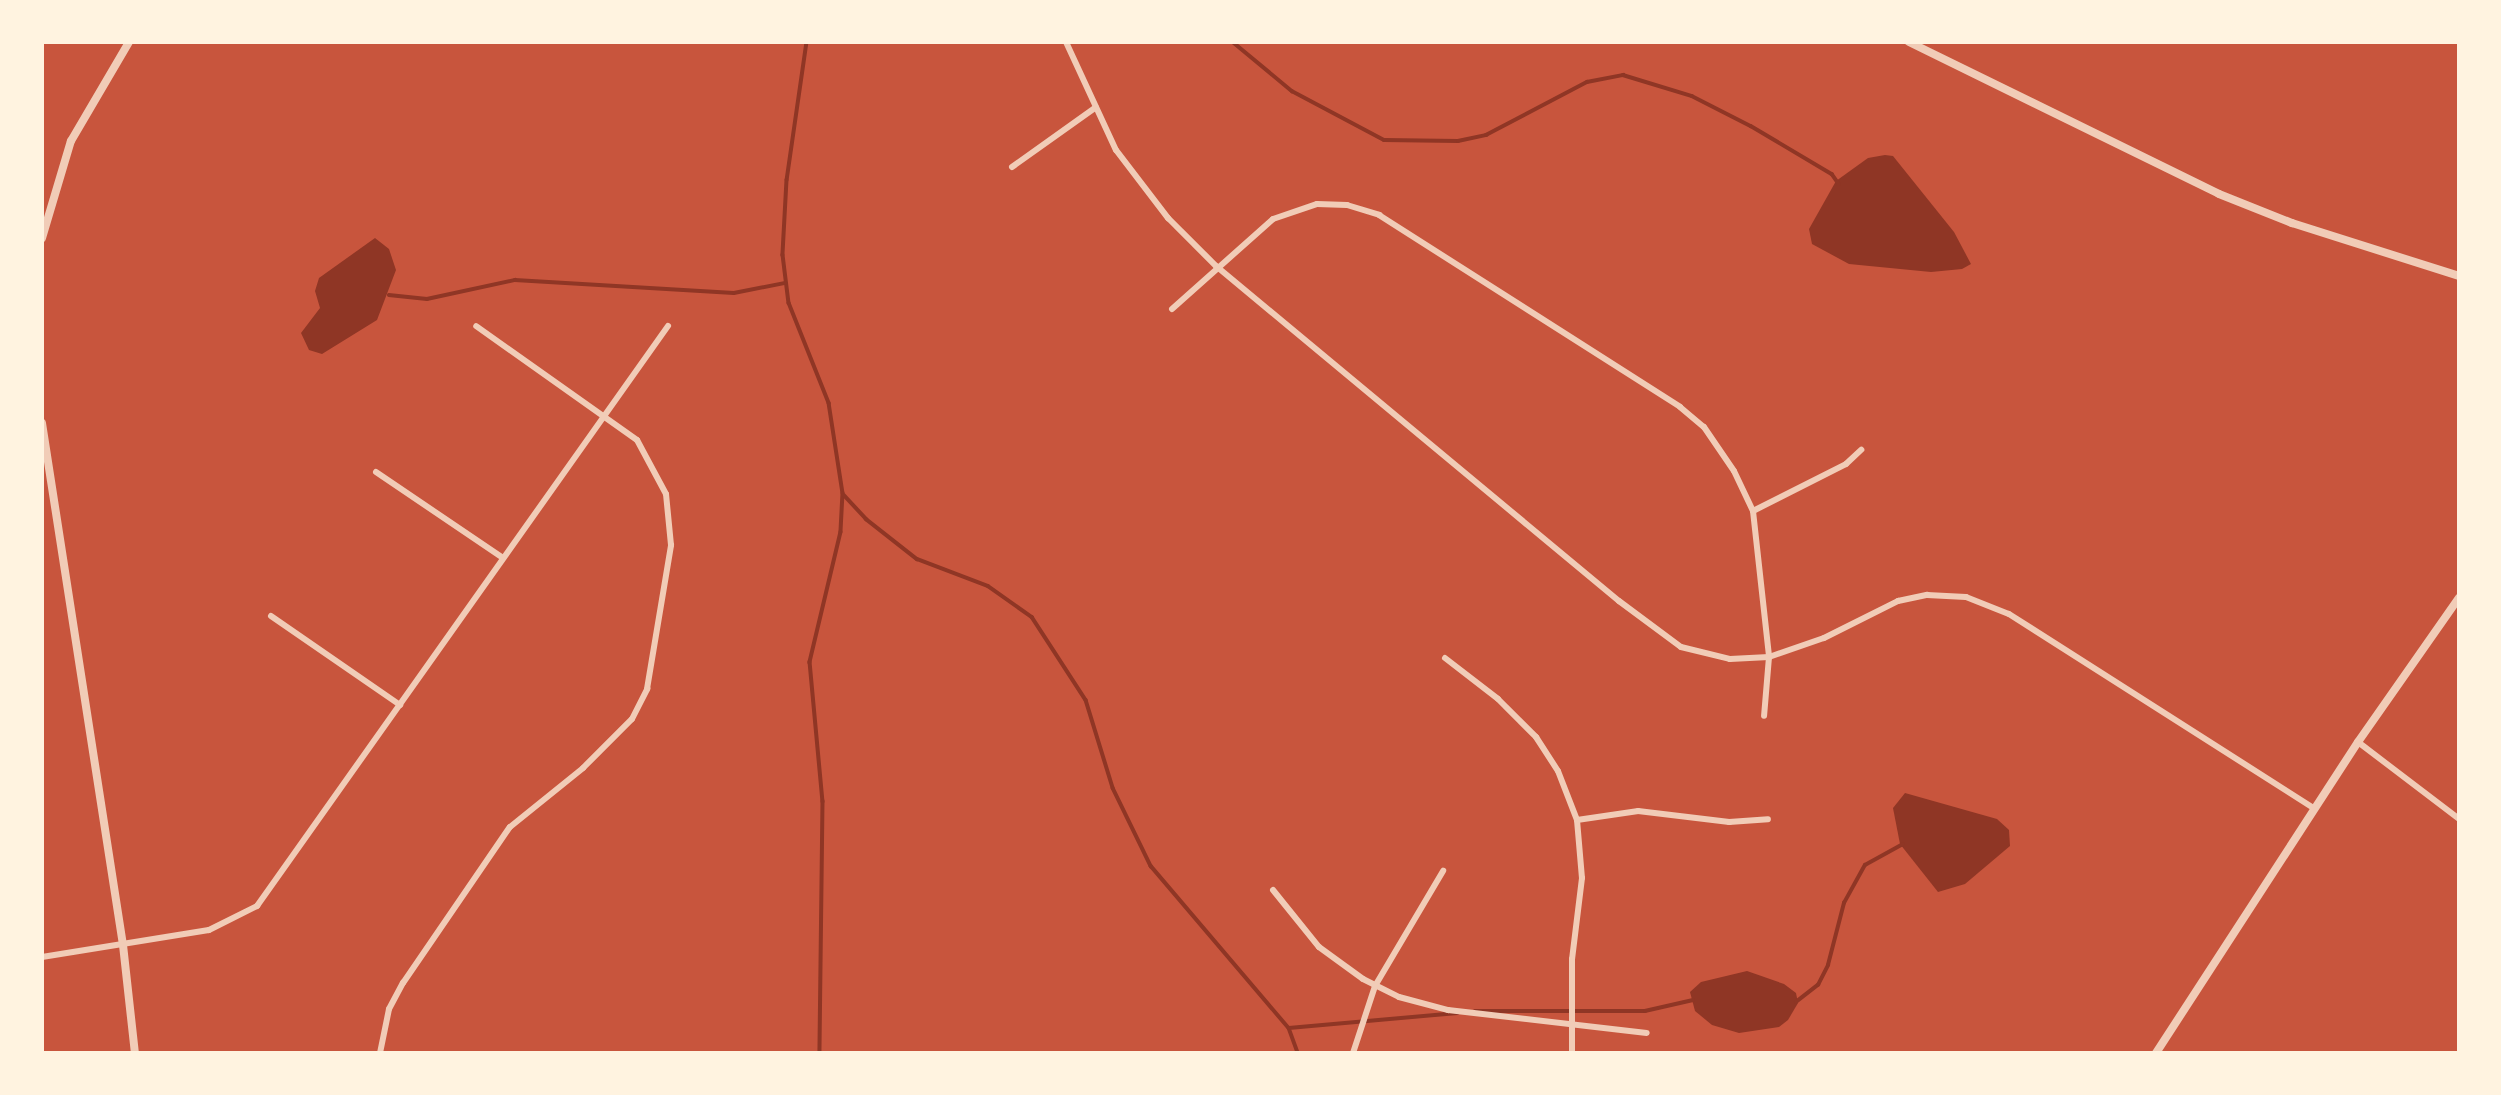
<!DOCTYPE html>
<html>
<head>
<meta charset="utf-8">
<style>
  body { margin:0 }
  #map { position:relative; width:2501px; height:1095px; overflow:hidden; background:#c8553d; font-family:"Noto Sans",sans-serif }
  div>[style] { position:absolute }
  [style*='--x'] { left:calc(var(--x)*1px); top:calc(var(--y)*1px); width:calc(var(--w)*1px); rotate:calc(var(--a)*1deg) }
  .water>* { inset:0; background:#8f3625 }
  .stream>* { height:3.5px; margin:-1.75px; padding:0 1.75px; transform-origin:1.75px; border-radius:1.75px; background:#8f3625 }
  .minor>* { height:6px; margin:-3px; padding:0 3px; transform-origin:3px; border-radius:3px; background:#f1ccb7 }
  .tertiary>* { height:8px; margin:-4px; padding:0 4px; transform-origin:4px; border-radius:4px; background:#f1ccb7 }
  span { translate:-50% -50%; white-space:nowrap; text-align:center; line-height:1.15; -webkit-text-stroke:7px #fff3e0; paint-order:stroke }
  .frame { position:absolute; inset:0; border:44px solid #fff3e0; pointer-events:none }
</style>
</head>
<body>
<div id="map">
  <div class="water">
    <div style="clip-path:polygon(1885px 155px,1893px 156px,1954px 232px,1971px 264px,1962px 269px,1931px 272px,1849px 264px,1812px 244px,1809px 229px,1836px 181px,1868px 158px)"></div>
    <div style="clip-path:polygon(375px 238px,389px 249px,396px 270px,377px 320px,322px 354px,309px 350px,301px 333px,320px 308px,315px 291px,319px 278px)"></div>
    <div style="clip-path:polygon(1905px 793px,1997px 819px,2009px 830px,2010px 846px,1965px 884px,1938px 892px,1900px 844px,1893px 808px)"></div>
    <div style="clip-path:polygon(1747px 971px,1784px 984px,1796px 993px,1798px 1003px,1788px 1020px,1779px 1027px,1739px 1033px,1712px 1025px,1695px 1011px,1690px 992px,1701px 982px)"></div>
  </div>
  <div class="stream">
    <div style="--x:807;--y:42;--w:139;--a:98.2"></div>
    <div style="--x:787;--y:180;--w:75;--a:93.1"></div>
    <div style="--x:783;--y:255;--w:48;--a:82.9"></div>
    <div style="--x:789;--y:303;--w:108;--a:68.2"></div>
    <div style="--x:829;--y:403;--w:91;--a:81.2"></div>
    <div style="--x:843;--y:493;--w:39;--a:93"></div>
    <div style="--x:841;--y:532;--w:134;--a:103.4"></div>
    <div style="--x:810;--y:662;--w:140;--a:84.7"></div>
    <div style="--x:823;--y:801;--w:252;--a:90.7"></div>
    <div style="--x:1233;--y:42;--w:77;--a:39.7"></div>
    <div style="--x:1292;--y:91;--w:104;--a:28"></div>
    <div style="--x:1384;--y:140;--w:74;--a:0.8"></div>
    <div style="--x:1458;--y:141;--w:29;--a:-12"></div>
    <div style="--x:1486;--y:135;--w:114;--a:-27.7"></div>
    <div style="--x:1587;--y:82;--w:37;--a:-11"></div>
    <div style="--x:1623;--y:75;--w:72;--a:16.9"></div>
    <div style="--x:1692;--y:96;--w:66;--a:27"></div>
    <div style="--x:1751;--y:126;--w:94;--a:30.7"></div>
    <div style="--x:1832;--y:174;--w:12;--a:55"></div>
    <div style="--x:389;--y:295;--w:38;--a:6"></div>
    <div style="--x:427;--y:299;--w:90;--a:-12.2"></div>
    <div style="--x:515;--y:280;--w:219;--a:3.4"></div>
    <div style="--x:734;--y:293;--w:52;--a:-11.1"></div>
    <div style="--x:844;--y:495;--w:33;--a:47"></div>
    <div style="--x:866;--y:519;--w:65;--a:38.1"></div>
    <div style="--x:917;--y:559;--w:76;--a:20.8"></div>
    <div style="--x:988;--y:586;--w:54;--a:35.2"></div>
    <div style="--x:1032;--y:617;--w:99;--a:57"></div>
    <div style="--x:1086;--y:700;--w:92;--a:72.9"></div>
    <div style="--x:1113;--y:788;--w:87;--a:64"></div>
    <div style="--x:1151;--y:866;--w:213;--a:49.6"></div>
    <div style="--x:1289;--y:1028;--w:27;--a:70"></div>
    <div style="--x:1796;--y:1002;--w:28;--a:-38"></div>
    <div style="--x:1818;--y:985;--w:22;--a:-63"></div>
    <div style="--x:1828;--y:965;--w:64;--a:-75.5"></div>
    <div style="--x:1844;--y:903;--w:43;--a:-61.1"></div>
    <div style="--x:1865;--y:865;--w:43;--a:-28.9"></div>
    <div style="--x:1475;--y:1011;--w:170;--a:0"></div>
    <div style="--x:1645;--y:1011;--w:49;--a:-12.9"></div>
    <div style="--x:1289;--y:1028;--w:169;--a:-5.1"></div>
  </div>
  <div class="minor">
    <div style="--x:1066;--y:42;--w:119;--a:65.2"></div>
    <div style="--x:1116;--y:150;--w:86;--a:52.6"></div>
    <div style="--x:1168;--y:218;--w:68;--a:45"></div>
    <div style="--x:1216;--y:266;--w:524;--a:39.74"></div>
    <div style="--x:1619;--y:601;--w:77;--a:36.6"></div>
    <div style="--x:1681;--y:647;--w:50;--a:13.8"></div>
    <div style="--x:1730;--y:659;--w:39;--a:-3"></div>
    <div style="--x:1769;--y:657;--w:58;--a:-19.1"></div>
    <div style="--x:1824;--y:638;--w:83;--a:-26.6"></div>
    <div style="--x:1898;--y:601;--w:30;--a:-12"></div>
    <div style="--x:1927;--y:595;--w:39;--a:3"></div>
    <div style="--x:1966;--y:597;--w:46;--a:21.6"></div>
    <div style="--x:2009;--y:614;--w:361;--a:32.5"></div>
    <div style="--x:1012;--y:167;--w:103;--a:-35.5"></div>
    <div style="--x:1172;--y:309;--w:135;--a:-41.7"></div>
    <div style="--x:1273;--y:219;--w:46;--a:-18.8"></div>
    <div style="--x:1317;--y:204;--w:30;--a:2"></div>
    <div style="--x:1347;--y:205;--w:34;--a:17"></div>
    <div style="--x:1379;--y:215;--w:357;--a:32.5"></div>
    <div style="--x:1680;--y:407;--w:31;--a:40"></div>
    <div style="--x:1704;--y:427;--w:53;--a:55.7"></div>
    <div style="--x:1734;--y:471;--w:44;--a:64.6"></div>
    <div style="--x:1753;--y:511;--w:147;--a:83.7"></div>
    <div style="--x:1769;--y:657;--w:59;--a:94.8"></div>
    <div style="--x:376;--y:472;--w:153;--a:34.1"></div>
    <div style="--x:1753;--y:511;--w:104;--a:-26.8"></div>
    <div style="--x:1846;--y:464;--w:21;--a:-43"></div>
    <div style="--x:271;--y:616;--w:157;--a:34.6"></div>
    <div style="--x:1445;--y:658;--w:67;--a:37.7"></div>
    <div style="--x:1498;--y:699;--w:54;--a:45"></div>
    <div style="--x:1536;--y:737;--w:40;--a:57.1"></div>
    <div style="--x:1558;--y:771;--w:53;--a:68.8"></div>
    <div style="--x:1577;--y:820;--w:58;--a:85.1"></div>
    <div style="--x:1582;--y:878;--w:82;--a:97"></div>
    <div style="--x:1572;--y:959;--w:94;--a:90"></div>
    <div style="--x:2358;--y:742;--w:127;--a:37.3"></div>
    <div style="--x:1577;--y:820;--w:62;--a:-8.4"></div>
    <div style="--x:1638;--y:811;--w:92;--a:6.9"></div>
    <div style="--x:1729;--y:822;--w:39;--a:-4"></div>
    <div style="--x:1273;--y:890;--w:73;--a:51.1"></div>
    <div style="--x:1319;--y:947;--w:54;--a:36"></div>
    <div style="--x:1363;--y:979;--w:40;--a:26.6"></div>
    <div style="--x:1399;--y:997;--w:51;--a:14.9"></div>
    <div style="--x:1448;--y:1010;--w:200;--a:6.6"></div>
    <div style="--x:42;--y:957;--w:169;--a:-9.2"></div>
    <div style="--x:209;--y:930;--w:54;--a:-26.6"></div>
    <div style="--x:257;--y:906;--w:711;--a:-54.68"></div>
    <div style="--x:380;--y:1053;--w:45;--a:-78.4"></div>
    <div style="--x:389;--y:1009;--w:30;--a:-62"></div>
    <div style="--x:403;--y:983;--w:189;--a:-55.6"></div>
    <div style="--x:510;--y:827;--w:94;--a:-38.9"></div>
    <div style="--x:583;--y:768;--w:69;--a:-45"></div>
    <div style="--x:632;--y:719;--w:34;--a:-63"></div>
    <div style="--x:647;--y:689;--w:146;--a:-80.5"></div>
    <div style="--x:671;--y:545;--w:51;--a:-95.6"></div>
    <div style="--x:666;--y:494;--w:61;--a:-118.2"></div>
    <div style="--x:637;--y:440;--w:197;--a:-144.7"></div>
    <div style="--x:1353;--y:1053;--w:71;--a:-71.8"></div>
    <div style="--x:1375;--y:986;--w:134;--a:-59.4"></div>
  </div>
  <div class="tertiary">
    <div style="--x:1909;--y:42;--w:345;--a:26.1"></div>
    <div style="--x:2219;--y:194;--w:79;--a:21.7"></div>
    <div style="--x:2292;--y:223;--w:175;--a:17.6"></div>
    <div style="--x:42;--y:238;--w:101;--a:-73.4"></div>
    <div style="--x:71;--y:141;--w:115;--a:-59.6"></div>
    <div style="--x:42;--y:423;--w:528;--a:81.18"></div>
    <div style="--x:123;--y:945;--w:109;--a:83.7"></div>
    <div style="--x:2156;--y:1053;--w:371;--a:-57"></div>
    <div style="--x:2358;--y:742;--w:176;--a:-55"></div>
  </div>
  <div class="frame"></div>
</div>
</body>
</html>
